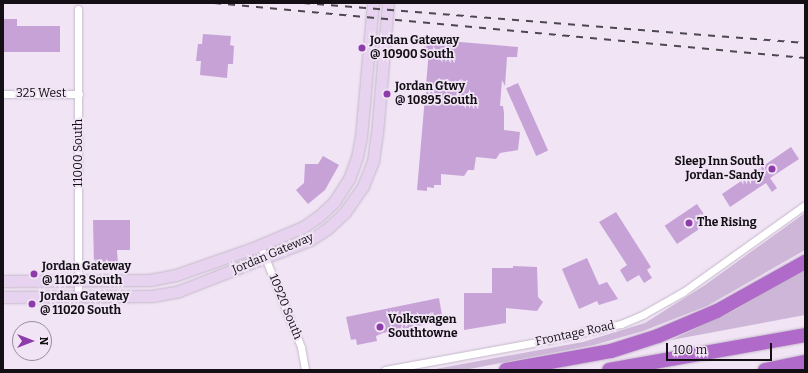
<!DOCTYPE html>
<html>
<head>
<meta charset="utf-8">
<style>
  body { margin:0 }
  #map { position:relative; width:808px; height:373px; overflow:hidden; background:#f0e4f5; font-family:Bitter,serif }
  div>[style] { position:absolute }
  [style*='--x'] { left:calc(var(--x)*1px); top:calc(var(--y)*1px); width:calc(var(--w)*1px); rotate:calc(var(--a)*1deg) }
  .green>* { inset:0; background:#ceb6d8 }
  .building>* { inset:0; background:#c7a2d6; transform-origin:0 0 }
  .roads { filter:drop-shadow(0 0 1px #c4b8c8) drop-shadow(0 0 1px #c4b8c8) }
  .street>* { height:7px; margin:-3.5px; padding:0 3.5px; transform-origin:3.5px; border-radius:3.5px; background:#fff }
  .secondary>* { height:11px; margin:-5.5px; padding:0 5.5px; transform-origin:5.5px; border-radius:5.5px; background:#e7d2ef }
  .highway>* { height:14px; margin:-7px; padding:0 7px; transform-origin:7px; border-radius:7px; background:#b06aca }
  .rail>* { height:2px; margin-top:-1px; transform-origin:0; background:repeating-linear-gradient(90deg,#4d474f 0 7px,transparent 0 14px) }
  .dots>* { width:11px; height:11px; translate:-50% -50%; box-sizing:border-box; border:2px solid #f0e4f5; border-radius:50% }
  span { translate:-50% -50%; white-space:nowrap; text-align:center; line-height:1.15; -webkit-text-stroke:3.5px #f0e4f5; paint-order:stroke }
  .poi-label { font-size:12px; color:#130f15; font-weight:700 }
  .left { translate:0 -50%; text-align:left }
  .right { translate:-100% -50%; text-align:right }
  .street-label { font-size:12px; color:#130f15 }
  .frame { position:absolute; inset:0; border:4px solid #130f15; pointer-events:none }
  .north { position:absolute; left:12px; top:321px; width:40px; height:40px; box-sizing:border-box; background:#f0e4f5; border:1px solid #988f9b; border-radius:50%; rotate:90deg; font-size:11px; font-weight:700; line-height:16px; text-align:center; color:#130f15 }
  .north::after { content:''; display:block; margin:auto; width:14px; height:18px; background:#8f3cab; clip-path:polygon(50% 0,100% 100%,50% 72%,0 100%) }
  .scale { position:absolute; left:666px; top:343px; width:106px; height:18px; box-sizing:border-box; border:2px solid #130f15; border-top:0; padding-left:5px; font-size:12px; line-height:14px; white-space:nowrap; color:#130f15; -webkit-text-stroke:3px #f0e4f5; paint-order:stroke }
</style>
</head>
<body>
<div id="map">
  <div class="green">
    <div style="clip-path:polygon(805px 213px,805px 250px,707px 306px,643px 331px,594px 345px,464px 370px,430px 370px,583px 342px,645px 323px,705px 285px)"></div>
    <div style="clip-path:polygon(805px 269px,805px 315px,671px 340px,735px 310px)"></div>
  </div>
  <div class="building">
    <div style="clip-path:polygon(3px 19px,17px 19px,17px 26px,60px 26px,60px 52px,3px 52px)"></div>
    <div style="clip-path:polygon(203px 34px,231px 36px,230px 45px,234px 46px,233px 64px,228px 64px,227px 78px,200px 75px,201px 61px,196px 61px,198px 44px,202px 44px)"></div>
    <div style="clip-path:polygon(425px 39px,518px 47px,517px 57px,507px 57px,505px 86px,502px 80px,500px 106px,503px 106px,504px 113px,504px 130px,520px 132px,518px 150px,500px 153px,496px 159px,476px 157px,474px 170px,468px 170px,464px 176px,441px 174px,441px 185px,434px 185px,434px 188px,427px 187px,427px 191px,417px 190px,429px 50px,424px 49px)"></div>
    <div style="left:518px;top:83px;width:74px;height:13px;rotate:66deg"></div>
    <div style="clip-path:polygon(791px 147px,799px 159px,770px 178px,777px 188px,772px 192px,766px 183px,730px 207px,722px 194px)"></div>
    <div style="clip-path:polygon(323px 156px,339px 165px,325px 190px,308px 204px,296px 190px,304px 183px,305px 164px,318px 164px)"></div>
    <div style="left:697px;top:204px;width:22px;height:39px;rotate:56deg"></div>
    <div style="clip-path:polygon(616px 212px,651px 267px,647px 270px,652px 278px,644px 283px,639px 275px,627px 282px,620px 270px,627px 265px,599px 222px)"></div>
    <div style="clip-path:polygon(93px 220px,130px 220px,130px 250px,117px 250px,118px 266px,94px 266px)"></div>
    <div style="clip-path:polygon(587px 258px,599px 285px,607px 282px,618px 299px,599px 305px,597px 301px,579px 309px,562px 269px)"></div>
    <div style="clip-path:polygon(513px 266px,537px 267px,538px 297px,543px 302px,537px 311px,506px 308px,506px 323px,464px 330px,464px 293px,492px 293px,492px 268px,513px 268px)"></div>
    <div style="clip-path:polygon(439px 298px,443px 321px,383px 333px,376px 336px,377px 341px,357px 345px,356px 339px,351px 340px,346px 317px)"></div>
  </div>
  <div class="roads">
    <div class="street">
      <div style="--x:78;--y:9;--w:288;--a:90"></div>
      <div style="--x:3;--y:94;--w:76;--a:0"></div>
      <div style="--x:260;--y:245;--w:110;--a:68.1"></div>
      <div style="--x:301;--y:347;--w:23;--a:80"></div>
      <div style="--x:385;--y:370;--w:166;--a:-10.4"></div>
      <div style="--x:548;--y:340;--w:75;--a:-12.4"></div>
      <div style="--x:621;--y:324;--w:25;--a:-23"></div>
      <div style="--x:644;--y:314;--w:45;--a:-29.4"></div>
      <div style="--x:683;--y:292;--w:150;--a:-35.5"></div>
    </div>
    <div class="secondary">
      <div style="--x:3;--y:281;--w:147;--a:-0.4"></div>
      <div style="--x:150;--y:280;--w:26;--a:-11"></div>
      <div style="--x:176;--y:275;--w:82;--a:-19.3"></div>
      <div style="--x:253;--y:248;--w:54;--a:-22.8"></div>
      <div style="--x:303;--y:227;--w:18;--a:-34"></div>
      <div style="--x:318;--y:217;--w:22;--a:-43"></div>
      <div style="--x:334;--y:202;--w:27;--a:-57"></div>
      <div style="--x:349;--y:179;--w:23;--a:-70"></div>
      <div style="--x:357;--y:157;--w:20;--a:-79"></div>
      <div style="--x:361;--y:137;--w:135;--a:-84.9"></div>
      <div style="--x:3;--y:297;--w:149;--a:-0.4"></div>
      <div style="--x:152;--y:296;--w:27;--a:-10"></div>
      <div style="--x:179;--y:291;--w:141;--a:-21.3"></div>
      <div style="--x:310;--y:240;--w:20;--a:-33"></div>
      <div style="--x:327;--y:229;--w:25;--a:-43"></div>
      <div style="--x:345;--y:212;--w:32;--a:-55"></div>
      <div style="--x:363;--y:186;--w:27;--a:-68"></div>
      <div style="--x:373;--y:161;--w:27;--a:-82"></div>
      <div style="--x:377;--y:134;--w:131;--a:-85.2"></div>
    </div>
    <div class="highway">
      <div style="--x:506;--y:370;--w:107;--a:-10.3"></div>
      <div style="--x:611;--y:351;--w:49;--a:-17.7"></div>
      <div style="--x:658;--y:336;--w:64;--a:-23"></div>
      <div style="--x:717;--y:311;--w:101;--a:-29.1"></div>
      <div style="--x:609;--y:370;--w:199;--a:-10.1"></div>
      <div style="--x:765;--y:370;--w:41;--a:-11.3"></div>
    </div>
  </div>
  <div class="rail">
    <div style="--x:214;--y:3;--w:594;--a:5.32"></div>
    <div style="--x:303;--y:3;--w:504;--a:4.56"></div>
  </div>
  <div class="dots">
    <div style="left:362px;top:48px;background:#8f3cab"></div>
    <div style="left:387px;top:94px;background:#8f3cab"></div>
    <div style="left:772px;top:169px;background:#8f3cab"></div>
    <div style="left:689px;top:223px;background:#8f3cab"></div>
    <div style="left:34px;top:274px;background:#8f3cab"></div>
    <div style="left:32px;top:304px;background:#8f3cab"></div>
    <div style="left:380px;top:327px;background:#8f3cab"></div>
  </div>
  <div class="poi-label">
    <span class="left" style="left:370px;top:48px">Jordan Gateway<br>@ 10900 South</span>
    <span class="left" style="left:395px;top:94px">Jordan Gtwy<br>@ 10895 South</span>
    <span class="right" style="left:764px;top:169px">Sleep Inn South<br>Jordan-Sandy</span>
    <span class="left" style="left:697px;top:223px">The Rising</span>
    <span class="left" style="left:42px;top:274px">Jordan Gateway<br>@ 11023 South</span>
    <span class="left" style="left:40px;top:304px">Jordan Gateway<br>@ 11020 South</span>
    <span class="left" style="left:388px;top:327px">Volkswagen<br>Southtowne</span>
  </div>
  <div class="street-label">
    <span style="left:41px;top:94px">325 West</span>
    <span style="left:79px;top:153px;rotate:-90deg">11000 South</span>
    <span style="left:273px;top:254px;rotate:-23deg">Jordan Gateway</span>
    <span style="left:285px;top:307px;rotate:68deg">10920 South</span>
    <span style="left:575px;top:334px;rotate:-12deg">Frontage Road</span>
  </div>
  <div class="frame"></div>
  <div class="north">N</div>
  <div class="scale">100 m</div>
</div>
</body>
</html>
